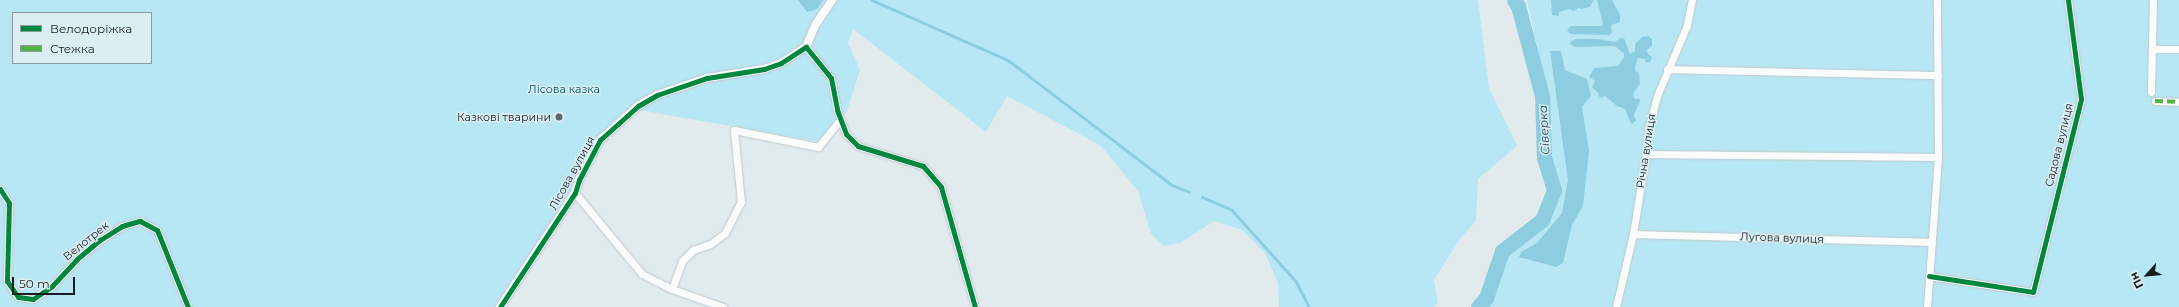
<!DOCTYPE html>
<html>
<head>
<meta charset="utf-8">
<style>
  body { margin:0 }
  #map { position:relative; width:2179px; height:307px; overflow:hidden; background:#e1ebee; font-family:Montserrat,sans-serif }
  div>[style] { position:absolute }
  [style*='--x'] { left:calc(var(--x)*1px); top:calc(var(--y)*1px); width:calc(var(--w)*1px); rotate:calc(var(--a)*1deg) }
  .green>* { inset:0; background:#b7e7f5 }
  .water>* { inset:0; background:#8ecddf }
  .stream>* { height:2.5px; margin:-1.25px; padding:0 1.25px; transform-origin:1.25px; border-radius:1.25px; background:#8ecddf }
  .river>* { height:15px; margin:-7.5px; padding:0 7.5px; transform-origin:7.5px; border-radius:7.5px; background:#8ecddf }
  .roads { filter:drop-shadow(0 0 1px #c1c9cb) drop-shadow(0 0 1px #c1c9cb) }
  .minor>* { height:7px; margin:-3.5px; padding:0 3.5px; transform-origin:3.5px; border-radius:3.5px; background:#fafcfc }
  .tertiary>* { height:8px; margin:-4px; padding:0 4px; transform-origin:4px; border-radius:4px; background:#fafcfc }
  .quiet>* { height:4px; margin-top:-2px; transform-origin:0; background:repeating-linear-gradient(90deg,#55b145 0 8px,transparent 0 12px) }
  .cycleway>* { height:5px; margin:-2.5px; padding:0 2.5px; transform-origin:2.5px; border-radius:2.5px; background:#00873e }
  .dots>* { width:11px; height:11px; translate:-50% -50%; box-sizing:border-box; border:2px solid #dbeef4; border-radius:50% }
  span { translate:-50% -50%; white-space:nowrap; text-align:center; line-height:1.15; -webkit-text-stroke:3px #dbeef4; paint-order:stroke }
  .park-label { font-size:11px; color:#004f60 }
  .poi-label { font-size:11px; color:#171e20 }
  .right { translate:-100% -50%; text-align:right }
  .street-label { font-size:11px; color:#171e20 }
  .water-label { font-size:12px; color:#224955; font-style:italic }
  .legend { position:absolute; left:12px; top:12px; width:140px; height:52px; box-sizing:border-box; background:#dbeef4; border:1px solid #8d9b9f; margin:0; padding:5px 7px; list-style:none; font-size:12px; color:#171e20 }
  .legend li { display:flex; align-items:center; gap:8px; height:20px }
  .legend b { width:20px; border:1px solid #8d9b9f }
  .north { position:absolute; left:2127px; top:255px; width:40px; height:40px; -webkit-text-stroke:3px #dbeef4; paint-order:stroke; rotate:243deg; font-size:11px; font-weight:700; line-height:16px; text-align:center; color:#171e20 }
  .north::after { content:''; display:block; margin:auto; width:14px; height:18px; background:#171e20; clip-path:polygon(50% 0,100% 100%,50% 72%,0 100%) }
  .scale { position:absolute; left:12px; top:277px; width:63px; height:18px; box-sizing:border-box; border:2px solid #171e20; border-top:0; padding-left:5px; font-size:12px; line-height:14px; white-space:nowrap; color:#171e20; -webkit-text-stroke:3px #dbeef4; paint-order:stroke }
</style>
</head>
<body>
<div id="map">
  <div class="green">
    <div style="clip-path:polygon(evenodd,0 0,1478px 0,1489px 88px,1517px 146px,1478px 179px,1476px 221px,1459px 240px,1434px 280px,1438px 303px,1434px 307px,1279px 307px,1278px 283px,1265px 253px,1242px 230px,1214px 221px,1180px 243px,1163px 246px,1151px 234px,1138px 191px,1100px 145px,1007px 96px,986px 132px,853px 29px,848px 43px,860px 70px,847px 111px,820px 142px,639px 110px,621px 118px,495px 307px,0 307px,0 0,13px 13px,151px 13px,151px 63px,13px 63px,13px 13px)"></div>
    <div style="clip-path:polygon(1527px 0,2179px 0,2179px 307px,1484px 307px,1489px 302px,1506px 255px,1547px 222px,1561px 192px,1548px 145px,1550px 106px)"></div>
  </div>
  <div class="water">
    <div style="clip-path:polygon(798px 0,823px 0,817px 9px,807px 12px)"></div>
    <div style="clip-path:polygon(1551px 0,1593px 0,1593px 1px,1590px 7px,1582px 9px,1578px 8px,1574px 11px,1569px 9px,1559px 12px,1559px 16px,1552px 15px)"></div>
    <div style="clip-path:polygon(1597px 0,1612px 0,1620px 15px,1620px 22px,1611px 25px,1612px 33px,1609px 35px,1570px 34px,1567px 30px,1571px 26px,1601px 26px,1603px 24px)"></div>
    <div style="clip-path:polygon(1648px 36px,1652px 39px,1652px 46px,1647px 50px,1648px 54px,1652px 57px,1650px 62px,1645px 62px,1645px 59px,1638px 58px,1635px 67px,1635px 71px,1639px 73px,1640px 84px,1634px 92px,1633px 96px,1635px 99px,1639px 98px,1640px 101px,1634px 115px,1636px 121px,1631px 124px,1625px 109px,1617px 106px,1605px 96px,1600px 98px,1598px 93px,1592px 87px,1595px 81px,1589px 77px,1594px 68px,1618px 66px,1624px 57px,1624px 53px,1614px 46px,1575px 47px,1570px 44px,1571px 41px,1576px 39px,1598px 39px,1615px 42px,1620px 38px,1624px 38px,1630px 54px,1635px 51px,1635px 44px,1642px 37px)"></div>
    <div style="clip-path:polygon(1550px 51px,1561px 51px,1565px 70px,1587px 79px,1591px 96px,1582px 107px,1589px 151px,1583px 206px,1572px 225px,1563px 263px,1556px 267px,1519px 257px,1521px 252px,1537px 243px,1562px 213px,1568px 180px)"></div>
  </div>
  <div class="stream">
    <div style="--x:872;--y:0;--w:149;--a:23.8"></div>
    <div style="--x:1008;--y:60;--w:206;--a:37.3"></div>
    <div style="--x:1172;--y:185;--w:18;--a:22"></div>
    <div style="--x:1202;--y:197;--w:33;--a:23"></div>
    <div style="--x:1232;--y:210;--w:96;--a:48"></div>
    <div style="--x:1296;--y:281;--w:29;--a:63"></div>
  </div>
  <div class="river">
    <div style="--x:1478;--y:307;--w:12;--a:-48"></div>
    <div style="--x:1486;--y:298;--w:50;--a:-71.2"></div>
    <div style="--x:1502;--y:251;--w:51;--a:-37.8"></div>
    <div style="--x:1542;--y:220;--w:32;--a:-68"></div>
    <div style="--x:1554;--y:190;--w:34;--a:-107"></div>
    <div style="--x:1544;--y:158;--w:62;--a:-91.8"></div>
    <div style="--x:1542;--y:96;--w:93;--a:-104.9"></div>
    <div style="--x:1518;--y:6;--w:7;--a:-124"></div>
  </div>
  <div class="roads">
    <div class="minor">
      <div style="--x:806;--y:47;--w:40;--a:51"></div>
      <div style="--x:831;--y:78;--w:33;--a:79"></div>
      <div style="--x:837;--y:110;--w:26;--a:69"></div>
      <div style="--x:846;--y:134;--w:17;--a:45"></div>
      <div style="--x:858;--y:146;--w:68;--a:17.1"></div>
      <div style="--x:923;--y:166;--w:28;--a:49"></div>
      <div style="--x:941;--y:187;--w:125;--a:74.2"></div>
      <div style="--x:2152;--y:49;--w:27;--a:0"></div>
      <div style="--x:1667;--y:69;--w:271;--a:1.3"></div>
      <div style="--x:2151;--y:92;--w:92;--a:-88.8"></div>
      <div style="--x:2155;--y:101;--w:24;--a:2"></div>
      <div style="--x:1646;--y:154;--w:292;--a:0.6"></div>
      <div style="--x:0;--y:189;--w:17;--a:57"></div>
      <div style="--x:9;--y:203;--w:78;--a:91.5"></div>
      <div style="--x:7;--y:281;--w:19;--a:55"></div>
      <div style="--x:18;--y:297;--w:15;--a:8"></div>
      <div style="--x:33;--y:299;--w:23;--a:-34"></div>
      <div style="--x:52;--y:286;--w:37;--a:-47"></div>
      <div style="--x:77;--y:259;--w:30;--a:-40"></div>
      <div style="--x:100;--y:240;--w:26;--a:-32"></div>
      <div style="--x:122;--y:226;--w:19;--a:-16"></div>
      <div style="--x:140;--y:221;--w:19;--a:28"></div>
      <div style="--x:157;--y:230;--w:83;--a:68.1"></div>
      <div style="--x:575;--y:193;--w:105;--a:50.4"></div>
      <div style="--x:642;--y:274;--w:34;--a:27"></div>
      <div style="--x:672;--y:289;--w:54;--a:19.4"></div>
      <div style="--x:1633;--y:234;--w:299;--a:1.5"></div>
      <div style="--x:1929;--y:276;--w:105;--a:8.7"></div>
      <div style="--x:2033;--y:292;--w:199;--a:-76"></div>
      <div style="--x:2081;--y:99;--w:100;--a:-97.5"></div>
      <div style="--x:672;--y:289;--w:30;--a:-70"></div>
      <div style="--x:682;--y:261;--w:16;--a:-45"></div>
      <div style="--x:693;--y:250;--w:18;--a:-19"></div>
      <div style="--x:710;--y:244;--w:19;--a:-36"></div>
      <div style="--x:725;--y:233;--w:35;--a:-63"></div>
      <div style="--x:741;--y:202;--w:72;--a:-95.6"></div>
      <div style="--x:734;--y:130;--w:86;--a:11.4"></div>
      <div style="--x:818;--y:147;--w:36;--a:-51"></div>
      <div style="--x:1616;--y:307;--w:75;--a:-76.9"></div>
      <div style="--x:1633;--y:234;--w:81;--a:-80.8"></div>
      <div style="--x:1646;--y:154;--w:24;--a:-85"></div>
      <div style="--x:1648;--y:130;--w:35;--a:-75"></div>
      <div style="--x:1657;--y:96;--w:77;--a:-67.1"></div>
      <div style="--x:1687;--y:25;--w:25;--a:-79"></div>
      <div style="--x:1927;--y:307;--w:150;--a:-85.8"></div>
      <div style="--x:1938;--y:157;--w:157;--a:-90.4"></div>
    </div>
    <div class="tertiary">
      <div style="--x:500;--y:307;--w:136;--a:-56.7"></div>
      <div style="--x:575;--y:193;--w:14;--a:-73"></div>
      <div style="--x:579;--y:180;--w:45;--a:-62.3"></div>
      <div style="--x:600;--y:140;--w:51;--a:-41.8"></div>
      <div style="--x:638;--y:106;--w:22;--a:-30"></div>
      <div style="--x:657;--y:95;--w:53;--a:-18.8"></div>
      <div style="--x:707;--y:78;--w:58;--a:-9"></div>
      <div style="--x:764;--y:69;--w:18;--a:-19"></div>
      <div style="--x:781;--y:63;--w:30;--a:-33"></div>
      <div style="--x:806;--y:47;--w:25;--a:-67"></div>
      <div style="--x:816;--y:24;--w:29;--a:-56"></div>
    </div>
  </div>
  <div class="quiet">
    <div style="--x:2155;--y:101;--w:24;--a:2"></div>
  </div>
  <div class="cycleway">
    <div style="--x:0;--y:189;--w:17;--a:57"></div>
    <div style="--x:9;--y:203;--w:78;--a:91.5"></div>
    <div style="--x:7;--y:281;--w:19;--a:55"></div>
    <div style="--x:18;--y:297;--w:15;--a:8"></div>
    <div style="--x:33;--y:299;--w:23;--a:-34"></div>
    <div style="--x:52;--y:286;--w:37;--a:-47"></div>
    <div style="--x:77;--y:259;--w:30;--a:-40"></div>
    <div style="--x:100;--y:240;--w:26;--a:-32"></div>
    <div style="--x:122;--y:226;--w:19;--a:-16"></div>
    <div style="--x:140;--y:221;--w:19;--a:28"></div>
    <div style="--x:157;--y:230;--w:83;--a:68.1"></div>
    <div style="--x:1929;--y:276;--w:105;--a:8.7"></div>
    <div style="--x:2033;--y:292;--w:199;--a:-76"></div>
    <div style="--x:2081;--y:99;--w:100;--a:-97.5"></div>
    <div style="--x:500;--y:307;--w:136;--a:-56.7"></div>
    <div style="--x:575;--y:193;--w:14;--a:-73"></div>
    <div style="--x:579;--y:180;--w:45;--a:-62.3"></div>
    <div style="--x:600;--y:140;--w:51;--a:-41.8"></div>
    <div style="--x:638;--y:106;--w:22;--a:-30"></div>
    <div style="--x:657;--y:95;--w:53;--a:-18.8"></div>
    <div style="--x:707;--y:78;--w:58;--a:-9"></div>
    <div style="--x:764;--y:69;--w:18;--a:-19"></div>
    <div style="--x:781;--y:63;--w:30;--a:-33"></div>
    <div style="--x:806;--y:47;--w:40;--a:51"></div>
    <div style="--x:831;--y:78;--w:33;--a:79"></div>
    <div style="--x:837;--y:110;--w:26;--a:69"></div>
    <div style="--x:846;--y:134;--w:17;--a:45"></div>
    <div style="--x:858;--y:146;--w:68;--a:17.1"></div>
    <div style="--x:923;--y:166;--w:28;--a:49"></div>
    <div style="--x:941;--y:187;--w:125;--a:74.2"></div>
  </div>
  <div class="dots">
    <div style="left:559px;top:117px;background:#5e6668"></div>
  </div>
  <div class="park-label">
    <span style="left:564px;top:89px">Лісова казка</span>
  </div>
  <div class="poi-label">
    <span class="right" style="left:551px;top:117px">Казкові тварини</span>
  </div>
  <div class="street-label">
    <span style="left:2059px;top:145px;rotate:-76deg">Садова вулиця</span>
    <span style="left:1646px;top:151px;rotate:-81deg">Річна вулиця</span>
    <span style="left:572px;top:173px;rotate:-61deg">Лісова вулиця</span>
    <span style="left:1782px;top:238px;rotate:2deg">Лугова вулиця</span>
    <span style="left:86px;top:241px;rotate:-39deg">Велотрек</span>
  </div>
  <div class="water-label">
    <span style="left:1544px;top:130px;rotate:-93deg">Сіверка</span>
  </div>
  <ul class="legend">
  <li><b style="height:5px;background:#00873e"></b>Велодоріжка</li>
  <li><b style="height:5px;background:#55b145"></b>Стежка</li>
  </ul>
  <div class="north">Пн</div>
  <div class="scale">50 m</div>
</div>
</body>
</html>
